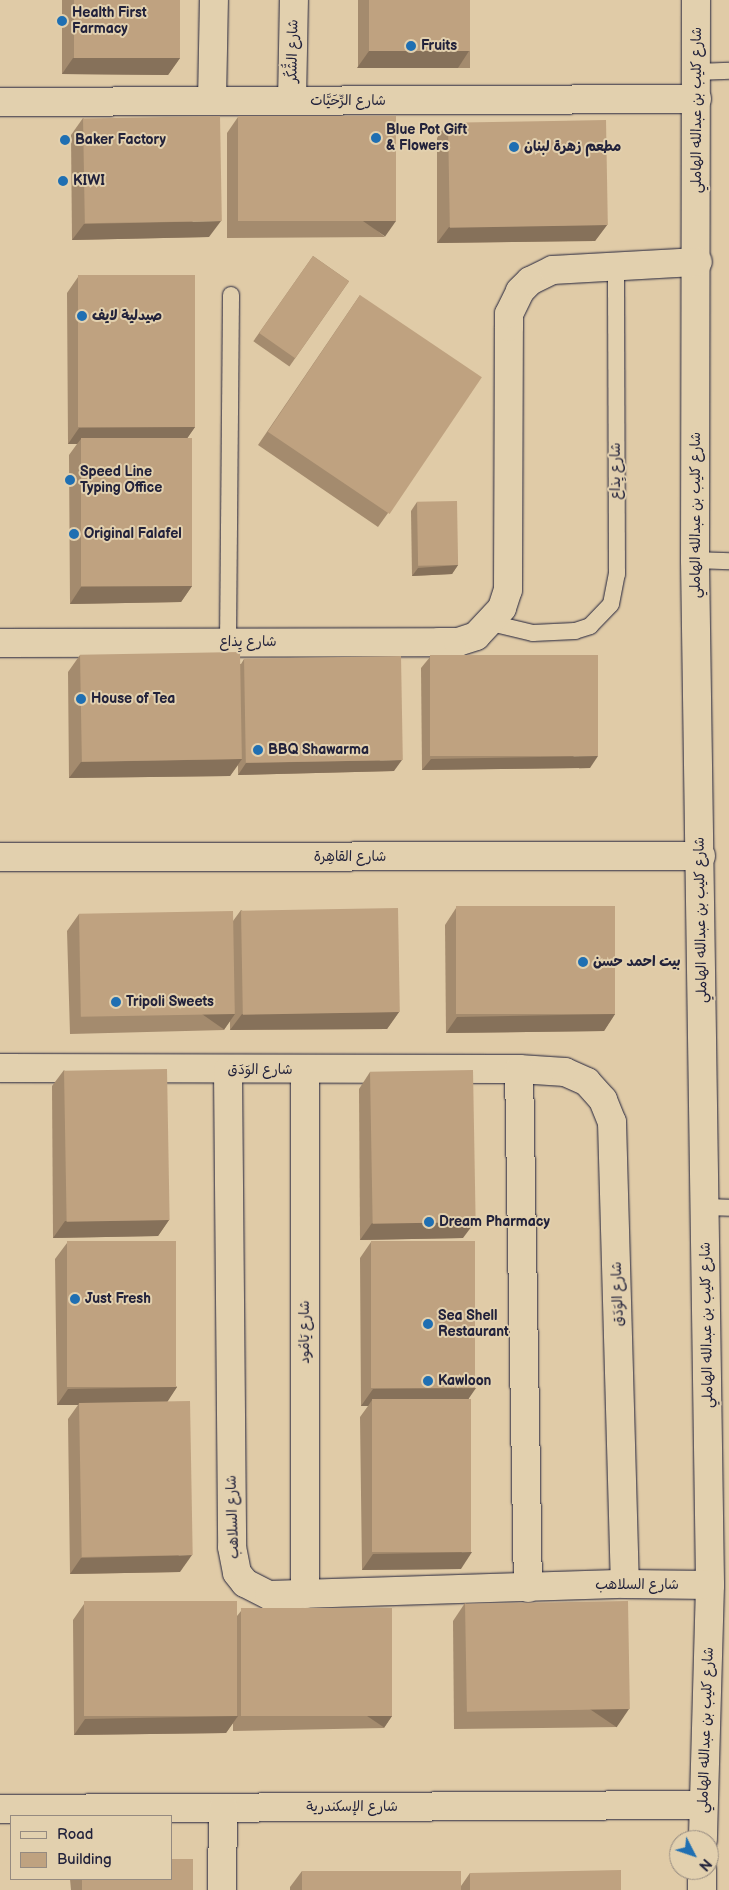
<!DOCTYPE html>
<html>
<head>
<meta charset="utf-8">
<style>
  body { margin:0 }
  #map { position:relative; width:729px; height:1890px; overflow:hidden; background:#e0cba7; font-family:"Balsamiq Sans","Playpen Sans Arabic",sans-serif }
  div>[style] { position:absolute }
  [style*='--x'] { left:calc(var(--x)*1px); top:calc(var(--y)*1px); width:calc(var(--w)*1px); rotate:calc(var(--a)*1deg) }
  .roads { filter:drop-shadow(0 0 1px #22223b) drop-shadow(0 0 1px #22223b) }
  .service>* { height:16px; margin:-8px; padding:0 8px; transform-origin:8px; border-radius:8px; background:#e2d0ae }
  .minor>* { height:28px; margin:-14px; padding:0 14px; transform-origin:14px; border-radius:14px; background:#e2d0ae }
  .wall>* { inset:0; background:#a48b6e; transform-origin:0 0 }
  .shaded-wall>* { inset:0; background:#86715a; transform-origin:0 0 }
  .building>* { inset:0; background:#bfa280; transform-origin:0 0 }
  .dots>* { width:14px; height:14px; translate:-50% -50%; box-sizing:border-box; border:2px solid #e2d0ae; border-radius:50% }
  span { translate:-50% -50%; white-space:nowrap; text-align:center; line-height:1.15; -webkit-text-stroke:4px #e2d0ae; paint-order:stroke }
  .poi-label { font-size:14px; color:#22223b; font-weight:700 }
  .left { translate:0 -50%; text-align:left }
  .street-label { font-size:14px; color:#22223b }
  .legend { position:absolute; left:10px; top:1815px; width:162px; height:65px; box-sizing:border-box; background:#e2d0ae; border:1px solid #958a80; margin:0; padding:6px 9px; list-style:none; font-size:15px; color:#22223b }
  .legend li { display:flex; align-items:center; gap:10px; height:25px }
  .legend b { width:25px; border:1px solid #958a80 }
  .north { position:absolute; left:669px; top:1830px; width:50px; height:50px; box-sizing:border-box; background:#e2d0ae; border:1px solid #958a80; border-radius:50%; rotate:131deg; font-size:14px; font-weight:700; line-height:20px; text-align:center; color:#22223b }
  .north::after { content:''; display:block; margin:auto; width:18px; height:22px; background:#1f6fb2; clip-path:polygon(50% 0,100% 100%,50% 72%,0 100%) }
</style>
</head>
<body>
<div id="map">
  <div class="roads">
    <div class="service">
      <div style="--x:697;--y:72;--w:32;--a:-2"></div>
      <div style="--x:695;--y:560;--w:34;--a:2"></div>
      <div style="--x:491;--y:623;--w:43;--a:13.4"></div>
      <div style="--x:533;--y:633;--w:42;--a:-2.7"></div>
      <div style="--x:575;--y:631;--w:16;--a:-18"></div>
      <div style="--x:590;--y:626;--w:30;--a:-46"></div>
      <div style="--x:611;--y:604;--w:31;--a:-79"></div>
      <div style="--x:617;--y:574;--w:308;--a:-90.2"></div>
      <div style="--x:228;--y:642;--w:347;--a:-89.5"></div>
      <div style="--x:706;--y:1207;--w:23;--a:2"></div>
    </div>
    <div class="minor">
      <div style="--x:696;--y:0;--w:560;--a:90.1"></div>
      <div style="--x:695;--y:560;--w:1025;--a:89.16"></div>
      <div style="--x:710;--y:1585;--w:255;--a:91.6"></div>
      <div style="--x:212;--y:101;--w:101;--a:-88.9"></div>
      <div style="--x:292;--y:101;--w:101;--a:-88.9"></div>
      <div style="--x:0;--y:102;--w:697;--a:-0.25"></div>
      <div style="--x:0;--y:643;--w:439;--a:-0.1"></div>
      <div style="--x:439;--y:642;--w:19;--a:0"></div>
      <div style="--x:458;--y:642;--w:19;--a:-18"></div>
      <div style="--x:476;--y:636;--w:38;--a:-47"></div>
      <div style="--x:502;--y:608;--w:19;--a:-72"></div>
      <div style="--x:508;--y:590;--w:263;--a:-89.8"></div>
      <div style="--x:509;--y:327;--w:13;--a:-90"></div>
      <div style="--x:509;--y:314;--w:25;--a:-64"></div>
      <div style="--x:520;--y:291;--w:14;--a:-45"></div>
      <div style="--x:530;--y:281;--w:25;--a:-26"></div>
      <div style="--x:553;--y:270;--w:145;--a:-3.2"></div>
      <div style="--x:0;--y:857;--w:701;--a:-0.08"></div>
      <div style="--x:0;--y:1068;--w:519;--a:0.11"></div>
      <div style="--x:519;--y:1069;--w:46;--a:3.7"></div>
      <div style="--x:565;--y:1072;--w:24;--a:24"></div>
      <div style="--x:587;--y:1082;--w:24;--a:48"></div>
      <div style="--x:603;--y:1100;--w:24;--a:68"></div>
      <div style="--x:612;--y:1122;--w:462;--a:88.4"></div>
      <div style="--x:519;--y:1069;--w:519;--a:89.01"></div>
      <div style="--x:228;--y:1070;--w:477;--a:89.5"></div>
      <div style="--x:232;--y:1547;--w:26;--a:79"></div>
      <div style="--x:237;--y:1573;--w:13;--a:51"></div>
      <div style="--x:245;--y:1583;--w:27;--a:27"></div>
      <div style="--x:269;--y:1595;--w:356;--a:-1.8"></div>
      <div style="--x:625;--y:1584;--w:85;--a:0.7"></div>
      <div style="--x:305;--y:1594;--w:524;--a:-90"></div>
      <div style="--x:0;--y:1809;--w:703;--a:-0.33"></div>
      <div style="--x:222;--y:1890;--w:82;--a:-89.3"></div>
      <div style="--x:702;--y:1890;--w:20;--a:-90"></div>
    </div>
  </div>
  <div class="wall">
    <div style="clip-path:polygon(62px 0,180px 0,180px 58px,168px 75px,62px 74px)"></div>
    <div style="left:358px;top:0;width:112px;height:68px"></div>
    <div style="clip-path:polygon(238px 117px,385px 237px,227px 238px,227px 133px)"></div>
    <div style="clip-path:polygon(83px 118px,209px 237px,72px 240px,71px 135px)"></div>
    <div style="clip-path:polygon(448px 121px,607px 225px,595px 241px,437px 243px,437px 138px)"></div>
    <div style="left:313px;top:256px;width:44px;height:104px;rotate:35deg"></div>
    <div style="clip-path:polygon(78px 277px,195px 427px,187px 438px,192px 586px,181px 602px,70px 604px,69px 455px,77px 444px,68px 444px,67px 293px)"></div>
    <div style="clip-path:polygon(360px 295px,388px 513px,378px 527px,258px 445px)"></div>
    <div style="clip-path:polygon(417px 502px,458px 565px,452px 574px,412px 576px,411px 511px)"></div>
    <div style="clip-path:polygon(80px 655px,241px 664px,244px 659px,394px 771px,238px 775px,238px 765px,230px 776px,69px 778px,68px 672px)"></div>
    <div style="clip-path:polygon(430px 657px,590px 768px,422px 770px,421px 668px)"></div>
    <div style="clip-path:polygon(456px 908px,615px 1014px,604px 1031px,446px 1033px,445px 925px)"></div>
    <div style="clip-path:polygon(241px 910px,399px 1012px,387px 1029px,230px 1030px,230px 1021px,224px 1030px,70px 1034px,67px 931px,79px 914px,233px 921px)"></div>
    <div style="clip-path:polygon(64px 1070px,169px 1220px,158px 1236px,53px 1238px,52px 1086px)"></div>
    <div style="clip-path:polygon(370px 1072px,463px 1238px,360px 1240px,359px 1089px)"></div>
    <div style="clip-path:polygon(371px 1242px,469px 1399px,461px 1569px,362px 1570px,360px 1417px,368px 1406px,361px 1406px,360px 1258px)"></div>
    <div style="clip-path:polygon(67px 1243px,177px 1387px,167px 1401px,180px 1572px,70px 1574px,68px 1419px,78px 1405px,57px 1405px,55px 1259px)"></div>
    <div style="clip-path:polygon(465px 1603px,617px 1727px,454px 1729px,453px 1621px)"></div>
    <div style="clip-path:polygon(84px 1604px,237px 1616px,241px 1611px,392px 1716px,384px 1728px,233px 1731px,233px 1723px,226px 1733px,74px 1735px,73px 1620px)"></div>
    <div style="clip-path:polygon(302px 1871px,461px 1886px,470px 1873px,621px 1890px,290px 1890px,290px 1887px)"></div>
    <div style="clip-path:polygon(70px 1879px,171px 1879px,193px 1890px,71px 1890px)"></div>
  </div>
  <div class="shaded-wall">
    <div style="clip-path:polygon(369px 51px,469px 51px,458px 68px,357px 68px)"></div>
    <div style="clip-path:polygon(73px 58px,180px 58px,168px 75px,62px 74px)"></div>
    <div style="clip-path:polygon(221px 221px,209px 237px,72px 240px,84px 224px)"></div>
    <div style="left:396px;top:221px;width:19px;height:157px;rotate:125deg"></div>
    <div style="clip-path:polygon(607px 225px,595px 241px,437px 243px,449px 227px)"></div>
    <div style="clip-path:polygon(195px 427px,184px 443px,81px 439px,77px 444px,68px 444px,79px 428px)"></div>
    <div style="clip-path:polygon(458px 565px,452px 574px,412px 576px,418px 568px)"></div>
    <div style="clip-path:polygon(192px 586px,181px 602px,70px 604px,81px 587px)"></div>
    <div style="clip-path:polygon(598px 756px,590px 768px,422px 770px,431px 759px)"></div>
    <div style="clip-path:polygon(242px 759px,230px 776px,69px 778px,81px 762px)"></div>
    <div style="clip-path:polygon(402px 760px,394px 771px,238px 775px,246px 763px)"></div>
    <div style="clip-path:polygon(399px 1012px,387px 1029px,230px 1030px,242px 1014px)"></div>
    <div style="left:235px;top:1014px;width:19px;height:154px;rotate:125deg"></div>
    <div style="clip-path:polygon(615px 1014px,604px 1031px,446px 1033px,457px 1017px)"></div>
    <div style="clip-path:polygon(169px 1220px,158px 1236px,53px 1238px,65px 1221px)"></div>
    <div style="clip-path:polygon(475px 1222px,463px 1238px,360px 1240px,372px 1223px)"></div>
    <div style="clip-path:polygon(177px 1387px,166px 1404px,79px 1403px,78px 1405px,57px 1405px,68px 1389px)"></div>
    <div style="clip-path:polygon(476px 1388px,465px 1404px,372px 1400px,368px 1406px,361px 1406px,373px 1389px)"></div>
    <div style="clip-path:polygon(472px 1552px,461px 1569px,362px 1570px,373px 1554px)"></div>
    <div style="clip-path:polygon(192px 1555px,180px 1572px,70px 1574px,81px 1558px)"></div>
    <div style="left:629px;top:1709px;width:22px;height:163px;rotate:124deg"></div>
    <div style="clip-path:polygon(238px 1716px,226px 1733px,74px 1735px,85px 1719px)"></div>
    <div style="left:392px;top:1716px;width:14px;height:150px;rotate:124deg"></div>
  </div>
  <div class="building">
    <div style="left:74px;top:0;width:106px;height:58px"></div>
    <div style="left:369px;top:0;width:101px;height:51px"></div>
    <div style="left:220px;top:116px;width:105px;height:137px;rotate:89deg"></div>
    <div style="left:396px;top:116px;width:105px;height:158px;rotate:90deg"></div>
    <div style="left:606px;top:120px;width:105px;height:158px;rotate:89deg"></div>
    <div style="left:313px;top:256px;width:44px;height:94px;rotate:35deg"></div>
    <div style="left:195px;top:275px;width:152px;height:117px;rotate:90deg"></div>
    <div style="left:360px;top:295px;width:147px;height:165px;rotate:34deg"></div>
    <div style="left:192px;top:438px;width:148px;height:111px;rotate:90deg"></div>
    <div style="left:457px;top:501px;width:64px;height:40px;rotate:89deg"></div>
    <div style="left:240px;top:652px;width:107px;height:160px;rotate:89deg"></div>
    <div style="left:598px;top:655px;width:101px;height:168px;rotate:90deg"></div>
    <div style="left:401px;top:656px;width:104px;height:157px;rotate:89deg"></div>
    <div style="left:615px;top:906px;width:108px;height:159px;rotate:90deg"></div>
    <div style="left:398px;top:908px;width:104px;height:157px;rotate:89deg"></div>
    <div style="left:233px;top:911px;width:103px;height:154px;rotate:89deg"></div>
    <div style="left:167px;top:1069px;width:151px;height:103px;rotate:89deg"></div>
    <div style="left:473px;top:1070px;width:152px;height:103px;rotate:89deg"></div>
    <div style="left:176px;top:1241px;width:146px;height:109px;rotate:90deg"></div>
    <div style="left:475px;top:1241px;width:147px;height:104px;rotate:90deg"></div>
    <div style="left:471px;top:1399px;width:153px;height:99px;rotate:90deg"></div>
    <div style="left:190px;top:1401px;width:154px;height:111px;rotate:89deg"></div>
    <div style="left:237px;top:1601px;width:115px;height:153px;rotate:90deg"></div>
    <div style="left:628px;top:1601px;width:108px;height:163px;rotate:89deg"></div>
    <div style="left:392px;top:1608px;width:108px;height:151px;rotate:90deg"></div>
    <div style="clip-path:polygon(171px 1859px,193px 1859px,193px 1890px,82px 1890px,82px 1879px,171px 1879px)"></div>
    <div style="clip-path:polygon(621px 1870px,621px 1890px,470px 1890px,470px 1873px)"></div>
    <div style="left:302px;top:1871px;width:159px;height:19px"></div>
  </div>
  <div class="dots">
    <div style="left:62px;top:21px;background:#1f6fb2"></div>
    <div style="left:411px;top:46px;background:#1f6fb2"></div>
    <div style="left:376px;top:138px;background:#1f6fb2"></div>
    <div style="left:65px;top:140px;background:#1f6fb2"></div>
    <div style="left:514px;top:147px;background:#1f6fb2"></div>
    <div style="left:63px;top:181px;background:#1f6fb2"></div>
    <div style="left:82px;top:316px;background:#1f6fb2"></div>
    <div style="left:70px;top:480px;background:#1f6fb2"></div>
    <div style="left:74px;top:534px;background:#1f6fb2"></div>
    <div style="left:81px;top:699px;background:#1f6fb2"></div>
    <div style="left:258px;top:750px;background:#1f6fb2"></div>
    <div style="left:583px;top:962px;background:#1f6fb2"></div>
    <div style="left:116px;top:1002px;background:#1f6fb2"></div>
    <div style="left:429px;top:1222px;background:#1f6fb2"></div>
    <div style="left:75px;top:1299px;background:#1f6fb2"></div>
    <div style="left:428px;top:1324px;background:#1f6fb2"></div>
    <div style="left:428px;top:1381px;background:#1f6fb2"></div>
  </div>
  <div class="poi-label">
    <span class="left" style="left:72px;top:21px">Health First<br>Farmacy</span>
    <span class="left" style="left:421px;top:46px">Fruits</span>
    <span class="left" style="left:386px;top:138px">Blue Pot Gift<br>&amp; Flowers</span>
    <span class="left" style="left:75px;top:140px">Baker Factory</span>
    <span class="left" style="left:524px;top:147px">مطعم زهرة لبنان</span>
    <span class="left" style="left:73px;top:181px">KIWI</span>
    <span class="left" style="left:92px;top:316px">صيدلية لايف</span>
    <span class="left" style="left:80px;top:480px">Speed Line<br>Typing Office</span>
    <span class="left" style="left:84px;top:534px">Original Falafel</span>
    <span class="left" style="left:91px;top:699px">House of Tea</span>
    <span class="left" style="left:268px;top:750px">BBQ Shawarma</span>
    <span class="left" style="left:593px;top:962px">بيت احمد حسن</span>
    <span class="left" style="left:126px;top:1002px">Tripoli Sweets</span>
    <span class="left" style="left:439px;top:1222px">Dream Pharmacy</span>
    <span class="left" style="left:85px;top:1299px">Just Fresh</span>
    <span class="left" style="left:438px;top:1324px">Sea Shell<br>Restaurant</span>
    <span class="left" style="left:438px;top:1381px">Kawloon</span>
  </div>
  <div class="street-label">
    <span style="left:293px;top:51px;rotate:-89deg">شارع الشُّكُر</span>
    <span style="left:348px;top:101px">شارع الرِّحَيَّات</span>
    <span style="left:697px;top:110px;rotate:-90deg">شارع كليب بن عبدالله الهاملي</span>
    <span style="left:616px;top:471px;rotate:-90deg">شارع يِذاع</span>
    <span style="left:696px;top:515px;rotate:-90deg">شارع كليب بن عبدالله الهاملي</span>
    <span style="left:248px;top:642px">شارع يِذاع</span>
    <span style="left:350px;top:857px">شارع القاهِرة</span>
    <span style="left:701px;top:920px;rotate:-91deg">شارع كليب بن عبدالله الهاملي</span>
    <span style="left:260px;top:1070px">شارع الوَدَق</span>
    <span style="left:618px;top:1294px;rotate:-92deg">شارع الوَدَق</span>
    <span style="left:707px;top:1325px;rotate:-91deg">شارع كليب بن عبدالله الهاملي</span>
    <span style="left:305px;top:1332px;rotate:-90deg">شارع يَامُود</span>
    <span style="left:233px;top:1517px;rotate:-92deg">شارع السلاهب</span>
    <span style="left:637px;top:1585px">شارع السلاهب</span>
    <span style="left:706px;top:1730px;rotate:-88deg">شارع كليب بن عبدالله الهاملي</span>
    <span style="left:352px;top:1807px">شارع الإسكندرية</span>
  </div>
  <ul class="legend">
  <li><b style="height:6px;background:#e2d0ae"></b>Road</li>
  <li><b style="height:14px;background:#bfa280"></b>Building</li>
  </ul>
  <div class="north">N</div>
</div>
</body>
</html>
